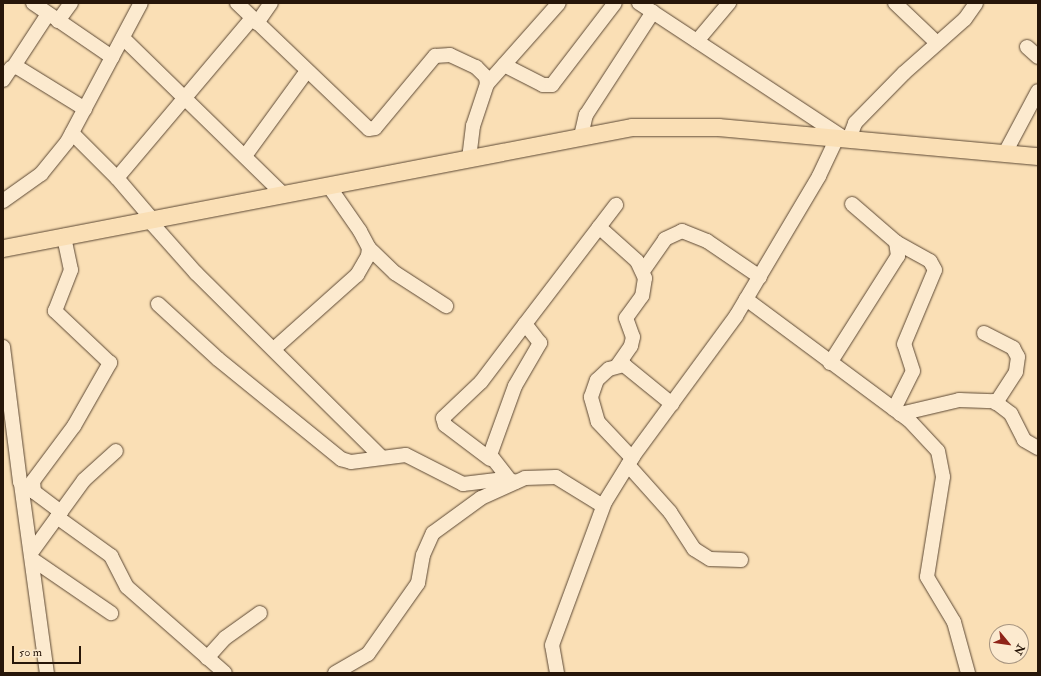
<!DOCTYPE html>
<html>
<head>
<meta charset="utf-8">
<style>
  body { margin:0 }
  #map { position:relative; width:1041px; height:676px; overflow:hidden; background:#fadfb5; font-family:"IM FELL Double Pica",serif }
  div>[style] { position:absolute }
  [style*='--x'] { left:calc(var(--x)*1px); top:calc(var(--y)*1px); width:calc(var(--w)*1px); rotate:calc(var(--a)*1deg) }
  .roads { filter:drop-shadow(0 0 1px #5c4834) drop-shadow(0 0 1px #5c4834) }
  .minor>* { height:14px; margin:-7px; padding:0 7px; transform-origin:7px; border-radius:7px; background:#fceacf }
  .major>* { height:17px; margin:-8.5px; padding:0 8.5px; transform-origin:8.5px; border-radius:8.5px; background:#fadfb5 }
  span { translate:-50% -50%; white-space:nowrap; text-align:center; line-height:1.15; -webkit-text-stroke:3px #fceacf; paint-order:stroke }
  .frame { position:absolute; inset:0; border:4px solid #271609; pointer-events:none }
  .north { position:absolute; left:989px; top:624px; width:40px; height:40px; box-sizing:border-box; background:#fceacf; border:1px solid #a79580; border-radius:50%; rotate:119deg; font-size:11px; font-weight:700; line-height:16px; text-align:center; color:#271609 }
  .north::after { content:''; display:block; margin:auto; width:14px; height:18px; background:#8f2418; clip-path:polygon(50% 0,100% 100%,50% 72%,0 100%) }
  .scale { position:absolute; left:12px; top:646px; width:69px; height:18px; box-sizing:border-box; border:2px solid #271609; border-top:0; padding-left:5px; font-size:12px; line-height:14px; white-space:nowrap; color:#271609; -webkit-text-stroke:3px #fceacf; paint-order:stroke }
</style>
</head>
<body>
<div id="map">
  <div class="roads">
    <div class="minor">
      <div style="--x:33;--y:3;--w:96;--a:34.4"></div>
      <div style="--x:237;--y:3;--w:182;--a:43.7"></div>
      <div style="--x:369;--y:129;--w:6;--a:-9"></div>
      <div style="--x:375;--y:128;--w:94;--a:-50.2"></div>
      <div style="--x:435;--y:56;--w:15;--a:-4"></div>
      <div style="--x:450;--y:55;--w:29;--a:25"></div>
      <div style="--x:476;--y:67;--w:14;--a:45"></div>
      <div style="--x:486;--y:77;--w:7;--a:82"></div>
      <div style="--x:487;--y:84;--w:44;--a:108.4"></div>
      <div style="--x:473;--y:126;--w:31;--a:97"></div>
      <div style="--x:639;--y:3;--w:247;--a:33.4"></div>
      <div style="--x:895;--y:3;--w:58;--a:43.6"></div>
      <div style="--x:58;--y:21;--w:22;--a:-54"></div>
      <div style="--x:257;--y:23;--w:24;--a:-55"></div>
      <div style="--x:123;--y:38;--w:222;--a:44.3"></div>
      <div style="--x:697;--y:41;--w:50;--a:-49.9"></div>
      <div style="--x:1027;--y:47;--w:15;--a:42"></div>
      <div style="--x:504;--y:65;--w:44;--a:27.1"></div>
      <div style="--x:543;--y:85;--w:9;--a:0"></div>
      <div style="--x:552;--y:85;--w:103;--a:-52.5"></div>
      <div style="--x:14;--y:66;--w:62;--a:-56.8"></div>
      <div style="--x:3;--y:80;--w:14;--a:-56"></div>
      <div style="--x:11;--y:68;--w:6;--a:-9"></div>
      <div style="--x:17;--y:67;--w:80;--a:31.7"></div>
      <div style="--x:487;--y:84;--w:108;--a:-48.4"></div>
      <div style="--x:72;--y:133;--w:64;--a:45"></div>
      <div style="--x:117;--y:178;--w:54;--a:49.5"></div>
      <div style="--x:581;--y:136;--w:22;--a:-77"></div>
      <div style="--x:586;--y:115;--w:123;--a:-57"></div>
      <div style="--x:849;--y:139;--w:17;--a:-69"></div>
      <div style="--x:855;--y:123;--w:70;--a:-45.6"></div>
      <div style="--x:904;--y:73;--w:81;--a:-41.5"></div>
      <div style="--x:965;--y:19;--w:19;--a:-55"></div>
      <div style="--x:1005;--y:153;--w:70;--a:-62"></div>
      <div style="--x:245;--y:156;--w:105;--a:-53.9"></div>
      <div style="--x:117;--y:178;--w:209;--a:-49.8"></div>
      <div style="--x:3;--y:201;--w:47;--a:-35.4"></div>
      <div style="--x:41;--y:174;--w:41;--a:-50.9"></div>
      <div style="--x:67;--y:142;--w:157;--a:-62"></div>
      <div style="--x:148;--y:219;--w:72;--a:48.4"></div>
      <div style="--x:196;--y:273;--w:261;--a:44.8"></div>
      <div style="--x:599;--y:227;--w:51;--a:41.8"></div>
      <div style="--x:637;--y:261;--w:19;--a:65"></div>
      <div style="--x:645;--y:278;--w:18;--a:99"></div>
      <div style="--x:642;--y:296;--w:27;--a:126"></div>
      <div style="--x:626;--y:318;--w:20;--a:70"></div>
      <div style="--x:633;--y:337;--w:9;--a:103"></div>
      <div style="--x:631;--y:346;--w:24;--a:125"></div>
      <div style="--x:369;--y:248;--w:36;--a:44"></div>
      <div style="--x:395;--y:273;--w:61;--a:32.9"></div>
      <div style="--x:643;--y:271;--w:39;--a:-55"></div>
      <div style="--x:665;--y:239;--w:19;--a:-25"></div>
      <div style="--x:682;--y:231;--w:27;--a:22"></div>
      <div style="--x:707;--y:241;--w:64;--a:34.2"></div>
      <div style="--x:746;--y:299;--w:203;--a:36.6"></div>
      <div style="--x:909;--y:420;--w:42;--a:46.9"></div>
      <div style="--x:938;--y:451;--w:26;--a:79"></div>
      <div style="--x:943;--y:477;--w:101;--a:99.1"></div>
      <div style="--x:927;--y:577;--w:52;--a:59"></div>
      <div style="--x:954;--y:622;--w:53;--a:74.6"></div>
      <div style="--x:158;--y:304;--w:81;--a:42.5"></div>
      <div style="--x:218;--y:359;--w:159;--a:39.1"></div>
      <div style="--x:341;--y:459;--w:10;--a:17"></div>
      <div style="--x:351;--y:462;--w:55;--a:-7.3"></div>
      <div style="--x:406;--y:455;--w:64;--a:27"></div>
      <div style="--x:463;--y:484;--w:42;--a:-6.8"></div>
      <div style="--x:505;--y:479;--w:11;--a:15"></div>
      <div style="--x:984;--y:333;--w:33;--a:27"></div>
      <div style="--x:1013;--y:348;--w:10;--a:61"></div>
      <div style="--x:1018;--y:357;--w:15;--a:98"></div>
      <div style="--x:1016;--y:372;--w:37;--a:123"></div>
      <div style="--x:3;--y:347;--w:136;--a:82.8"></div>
      <div style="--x:20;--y:482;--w:11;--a:41"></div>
      <div style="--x:275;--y:348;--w:110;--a:-41.7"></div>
      <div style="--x:357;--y:275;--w:22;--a:-60"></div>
      <div style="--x:368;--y:256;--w:8;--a:-83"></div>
      <div style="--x:369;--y:248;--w:19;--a:-118"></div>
      <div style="--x:360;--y:231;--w:56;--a:-124.8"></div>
      <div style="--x:830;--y:363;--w:127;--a:-57.6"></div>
      <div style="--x:898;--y:256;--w:14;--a:-98"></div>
      <div style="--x:896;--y:242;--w:58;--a:-139.2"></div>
      <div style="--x:894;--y:409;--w:42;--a:-63.4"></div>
      <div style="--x:913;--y:371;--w:28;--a:-108"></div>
      <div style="--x:904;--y:344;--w:80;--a:-67.3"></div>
      <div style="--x:935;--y:270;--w:10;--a:-119"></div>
      <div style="--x:930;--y:261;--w:39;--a:-151"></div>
      <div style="--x:900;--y:414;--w:61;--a:-13.3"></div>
      <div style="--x:959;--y:400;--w:35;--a:2"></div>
      <div style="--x:994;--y:401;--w:21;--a:37"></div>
      <div style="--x:1011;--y:414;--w:29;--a:63"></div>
      <div style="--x:1024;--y:440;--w:16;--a:30"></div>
      <div style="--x:632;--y:458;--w:50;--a:-133.4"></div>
      <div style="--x:598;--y:422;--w:26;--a:-106"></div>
      <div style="--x:591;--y:397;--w:18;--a:-71"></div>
      <div style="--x:597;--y:380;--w:16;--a:-43"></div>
      <div style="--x:609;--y:369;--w:16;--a:-15"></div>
      <div style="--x:624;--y:365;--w:62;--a:39.1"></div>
      <div style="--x:490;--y:459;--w:56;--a:-142.9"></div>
      <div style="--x:445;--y:425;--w:7;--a:-106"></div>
      <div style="--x:443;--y:418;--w:52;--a:-43.5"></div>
      <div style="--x:481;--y:382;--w:73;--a:-52.8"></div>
      <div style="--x:628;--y:465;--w:63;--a:48.2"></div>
      <div style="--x:670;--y:512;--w:44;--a:57"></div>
      <div style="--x:694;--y:549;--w:19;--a:32"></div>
      <div style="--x:710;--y:559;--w:31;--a:2"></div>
      <div style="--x:509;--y:479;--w:31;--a:-128"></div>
      <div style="--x:490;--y:455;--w:73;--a:-70.1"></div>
      <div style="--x:515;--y:386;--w:50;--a:-59.8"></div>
      <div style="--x:540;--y:343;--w:24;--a:-128"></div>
      <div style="--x:525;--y:324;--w:150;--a:-52.6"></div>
      <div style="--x:21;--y:484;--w:191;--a:82.2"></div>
      <div style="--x:61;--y:512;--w:34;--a:-143"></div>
      <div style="--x:34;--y:492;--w:11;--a:-95"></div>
      <div style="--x:33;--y:481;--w:69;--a:-53.3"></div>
      <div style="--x:74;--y:426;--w:73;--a:-60.3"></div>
      <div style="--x:110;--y:363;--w:76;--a:-136.6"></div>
      <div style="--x:55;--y:311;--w:44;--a:-68.7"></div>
      <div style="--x:71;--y:270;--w:35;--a:-102"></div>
      <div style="--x:57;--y:517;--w:67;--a:35.8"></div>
      <div style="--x:111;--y:556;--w:35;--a:63"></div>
      <div style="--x:127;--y:587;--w:130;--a:41.3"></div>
      <div style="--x:31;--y:553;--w:90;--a:-54"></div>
      <div style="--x:84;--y:480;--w:43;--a:-42.2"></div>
      <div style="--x:32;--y:559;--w:96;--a:34.4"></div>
      <div style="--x:207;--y:658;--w:27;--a:-48"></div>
      <div style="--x:225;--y:638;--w:43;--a:-35.5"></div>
      <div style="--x:335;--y:673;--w:38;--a:-30"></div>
      <div style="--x:368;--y:654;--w:87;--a:-54.8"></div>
      <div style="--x:418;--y:583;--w:28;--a:-80"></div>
      <div style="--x:423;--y:555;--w:24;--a:-66"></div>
      <div style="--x:433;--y:533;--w:59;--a:-36.1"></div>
      <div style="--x:481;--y:498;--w:48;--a:-24.4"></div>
      <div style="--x:525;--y:478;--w:31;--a:-2"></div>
      <div style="--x:556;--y:477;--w:55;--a:31.7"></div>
      <div style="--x:557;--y:673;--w:28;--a:-100"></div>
      <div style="--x:552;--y:645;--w:153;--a:-69.7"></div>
      <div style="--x:605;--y:502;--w:55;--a:-58.3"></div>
      <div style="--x:634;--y:455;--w:172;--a:-53.7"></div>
      <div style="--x:736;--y:316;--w:163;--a:-59.3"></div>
      <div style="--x:819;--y:176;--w:42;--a:-64.7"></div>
    </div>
    <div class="major">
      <div style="--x:3;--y:248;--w:641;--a:-10.89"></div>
      <div style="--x:632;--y:127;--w:86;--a:0"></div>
      <div style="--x:718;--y:127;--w:321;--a:5.2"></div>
    </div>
  </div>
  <div class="frame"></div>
  <div class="north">N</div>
  <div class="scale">50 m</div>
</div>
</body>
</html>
